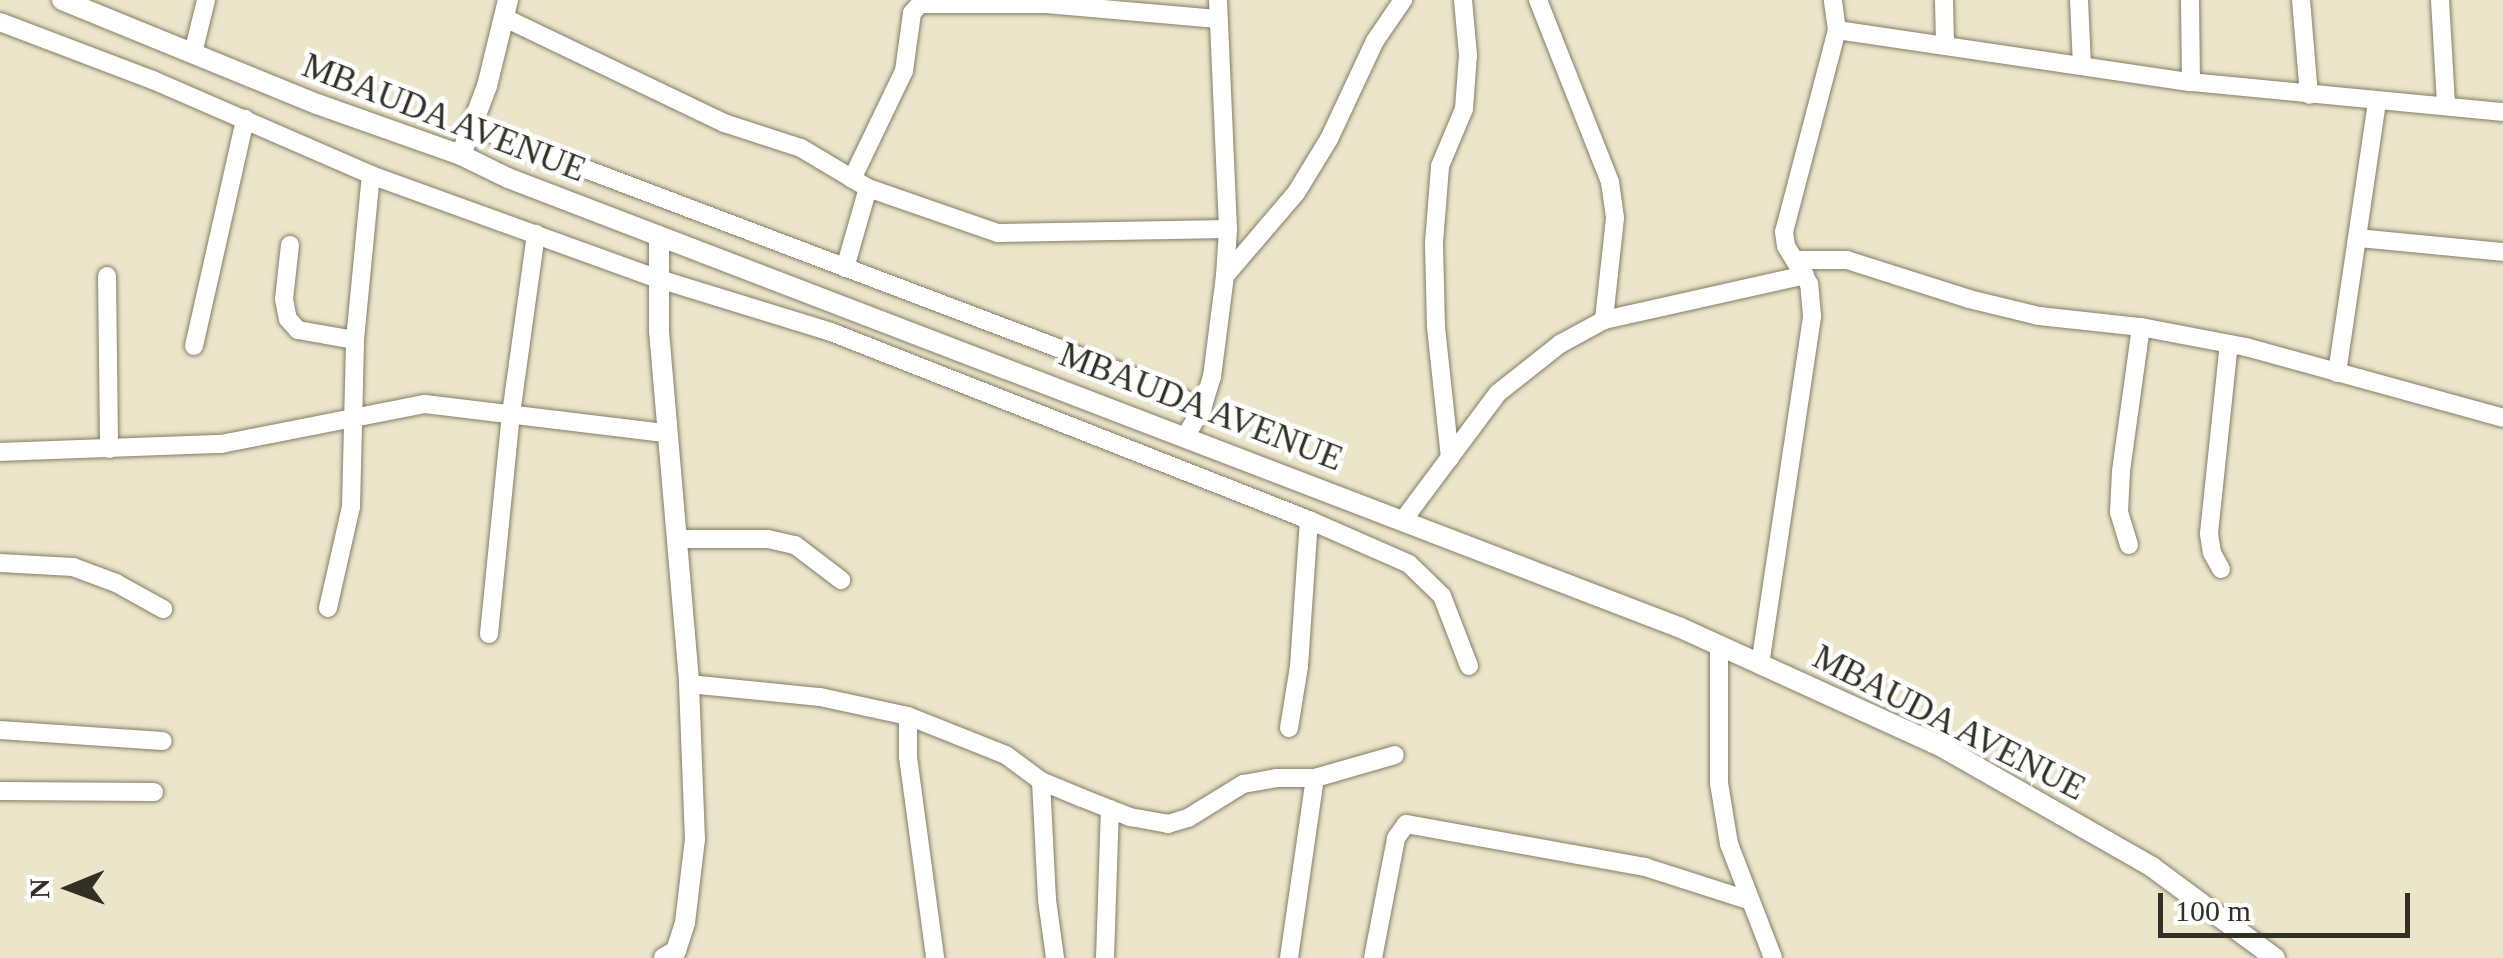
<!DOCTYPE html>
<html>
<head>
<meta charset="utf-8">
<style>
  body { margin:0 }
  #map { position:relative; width:2503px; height:958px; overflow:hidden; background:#ebe5ca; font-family:Georgia,serif }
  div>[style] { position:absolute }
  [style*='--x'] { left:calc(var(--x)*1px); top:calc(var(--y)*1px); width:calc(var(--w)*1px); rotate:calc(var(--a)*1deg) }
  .roads { filter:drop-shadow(0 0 2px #837d65) drop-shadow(0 0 2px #837d65) }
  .minor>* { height:18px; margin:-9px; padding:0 9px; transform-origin:9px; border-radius:9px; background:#fff }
  .tertiary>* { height:20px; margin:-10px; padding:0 10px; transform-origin:10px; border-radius:10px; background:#fff }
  span { translate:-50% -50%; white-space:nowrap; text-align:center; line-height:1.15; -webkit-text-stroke:9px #fff; paint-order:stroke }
  .street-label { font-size:35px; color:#322f25 }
  .north { position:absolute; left:20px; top:838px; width:100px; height:100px; -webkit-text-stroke:8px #fff; paint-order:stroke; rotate:269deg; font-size:28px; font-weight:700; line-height:40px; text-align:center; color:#322f25 }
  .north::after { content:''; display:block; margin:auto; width:35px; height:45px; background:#322f25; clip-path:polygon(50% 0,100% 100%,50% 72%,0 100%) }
  .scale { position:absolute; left:2158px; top:893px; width:252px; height:45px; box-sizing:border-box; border:5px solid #322f25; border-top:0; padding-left:12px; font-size:30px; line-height:35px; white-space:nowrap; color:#322f25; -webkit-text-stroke:8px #fff; paint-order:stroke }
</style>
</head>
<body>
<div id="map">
  <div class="roads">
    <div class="minor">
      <div style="--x:1538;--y:0;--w:196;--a:68.4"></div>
      <div style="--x:1610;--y:182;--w:36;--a:82"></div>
      <div style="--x:1615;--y:218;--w:103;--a:96.2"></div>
      <div style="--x:1944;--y:0;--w:44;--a:88.7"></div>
      <div style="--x:2079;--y:0;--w:66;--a:87.4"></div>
      <div style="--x:2190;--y:0;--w:82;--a:89.3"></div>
      <div style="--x:2301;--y:0;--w:95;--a:85.2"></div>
      <div style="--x:2440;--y:0;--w:105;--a:86.7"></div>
      <div style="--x:505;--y:18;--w:243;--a:25.6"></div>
      <div style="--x:724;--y:123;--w:81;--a:18"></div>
      <div style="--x:801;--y:148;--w:78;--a:30.8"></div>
      <div style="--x:868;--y:188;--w:138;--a:19.1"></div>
      <div style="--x:998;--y:233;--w:230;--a:-1"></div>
      <div style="--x:0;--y:22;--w:164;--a:20.8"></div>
      <div style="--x:153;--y:80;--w:238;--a:23.5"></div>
      <div style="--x:371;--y:175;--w:306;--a:19.9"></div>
      <div style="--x:659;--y:279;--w:180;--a:17.1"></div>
      <div style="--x:831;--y:332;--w:514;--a:21.47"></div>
      <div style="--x:1309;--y:520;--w:109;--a:23.7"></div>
      <div style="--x:1409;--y:564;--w:46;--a:44.1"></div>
      <div style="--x:1442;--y:596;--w:75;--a:68.9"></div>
      <div style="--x:1837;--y:30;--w:358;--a:8.4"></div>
      <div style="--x:2191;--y:82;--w:313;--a:5.5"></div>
      <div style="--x:193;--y:53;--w:55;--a:-76.2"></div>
      <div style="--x:472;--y:126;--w:737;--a:20.75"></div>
      <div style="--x:1161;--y:387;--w:47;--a:28.2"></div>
      <div style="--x:852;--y:179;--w:120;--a:-64.3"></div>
      <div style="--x:904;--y:71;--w:59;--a:-82.1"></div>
      <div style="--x:912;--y:13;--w:12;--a:-48"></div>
      <div style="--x:920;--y:4;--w:126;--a:0"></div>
      <div style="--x:1046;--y:4;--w:172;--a:5"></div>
      <div style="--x:2358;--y:238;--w:146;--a:5.5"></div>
      <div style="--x:290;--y:245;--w:54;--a:96.3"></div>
      <div style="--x:284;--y:299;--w:20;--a:79"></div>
      <div style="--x:288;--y:319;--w:15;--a:48"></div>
      <div style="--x:298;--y:330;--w:58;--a:10"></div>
      <div style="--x:1798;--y:260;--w:49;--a:0"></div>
      <div style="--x:1847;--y:260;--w:128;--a:17.7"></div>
      <div style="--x:1969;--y:299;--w:72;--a:13.7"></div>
      <div style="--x:2039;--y:316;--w:103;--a:6.2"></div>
      <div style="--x:2141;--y:327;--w:107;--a:10.8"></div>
      <div style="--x:2246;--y:347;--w:267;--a:15.4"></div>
      <div style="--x:845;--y:268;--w:83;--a:-74"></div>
      <div style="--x:107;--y:276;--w:173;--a:89.3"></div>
      <div style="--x:1225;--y:276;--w:109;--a:-49.5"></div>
      <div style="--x:1296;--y:193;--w:63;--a:-58.6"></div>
      <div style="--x:1329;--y:139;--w:108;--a:-64.9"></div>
      <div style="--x:1375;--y:41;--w:50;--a:-55.7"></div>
      <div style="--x:194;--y:346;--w:233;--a:-77.3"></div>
      <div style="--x:2337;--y:373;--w:274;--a:-81.6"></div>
      <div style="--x:1186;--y:435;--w:31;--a:-58"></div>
      <div style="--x:1202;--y:409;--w:34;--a:-73"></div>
      <div style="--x:1212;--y:377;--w:102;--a:-82.7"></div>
      <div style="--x:1225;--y:276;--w:47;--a:-86.3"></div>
      <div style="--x:1228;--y:229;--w:229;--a:-92.5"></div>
      <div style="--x:0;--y:452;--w:221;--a:-2.1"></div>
      <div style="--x:221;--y:444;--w:208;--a:-11.1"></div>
      <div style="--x:425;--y:404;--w:243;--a:6.9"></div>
      <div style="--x:1450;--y:458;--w:132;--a:-96.1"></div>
      <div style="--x:1436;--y:327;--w:84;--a:-91.4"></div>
      <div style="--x:1434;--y:243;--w:77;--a:-85.5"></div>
      <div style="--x:1440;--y:166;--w:62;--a:-67.2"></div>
      <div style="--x:1464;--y:109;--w:54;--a:-85.8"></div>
      <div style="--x:1468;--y:55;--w:55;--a:-95.2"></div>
      <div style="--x:1404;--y:519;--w:157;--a:-53.3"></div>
      <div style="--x:1498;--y:393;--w:79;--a:-38.3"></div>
      <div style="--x:1560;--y:344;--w:50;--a:-28.6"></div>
      <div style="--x:1604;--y:320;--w:206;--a:-12.6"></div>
      <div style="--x:676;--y:539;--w:92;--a:0"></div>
      <div style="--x:768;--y:539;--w:28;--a:13"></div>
      <div style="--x:795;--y:545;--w:58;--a:37.3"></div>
      <div style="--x:2129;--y:545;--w:34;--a:-107"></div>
      <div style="--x:2119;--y:512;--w:41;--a:-87.2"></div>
      <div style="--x:2121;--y:471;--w:145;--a:-82.1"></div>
      <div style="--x:0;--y:563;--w:73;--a:3.1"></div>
      <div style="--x:73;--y:567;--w:46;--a:20.4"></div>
      <div style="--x:116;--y:583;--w:54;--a:29"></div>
      <div style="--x:2221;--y:569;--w:18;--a:-119"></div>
      <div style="--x:2212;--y:553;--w:20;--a:-99"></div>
      <div style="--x:2209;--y:533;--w:190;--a:-84"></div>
      <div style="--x:328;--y:608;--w:104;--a:-77.2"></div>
      <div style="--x:351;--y:507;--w:167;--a:-88.6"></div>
      <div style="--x:355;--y:340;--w:166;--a:-84.5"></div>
      <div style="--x:489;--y:634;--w:221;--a:-84.3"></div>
      <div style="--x:511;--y:414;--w:182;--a:-82.1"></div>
      <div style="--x:1719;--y:646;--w:137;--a:90"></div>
      <div style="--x:1719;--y:783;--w:62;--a:80.7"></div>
      <div style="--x:1729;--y:844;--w:122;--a:68.9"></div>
      <div style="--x:1760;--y:665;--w:353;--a:-81.5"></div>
      <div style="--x:1812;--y:316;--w:32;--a:-95"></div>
      <div style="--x:1809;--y:284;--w:44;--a:-121.2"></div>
      <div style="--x:1786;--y:246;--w:14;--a:-98"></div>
      <div style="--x:1784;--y:232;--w:209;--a:-75.3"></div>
      <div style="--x:1837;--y:30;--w:30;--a:-98"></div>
      <div style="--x:689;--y:684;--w:132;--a:5.7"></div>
      <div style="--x:820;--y:697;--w:90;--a:12.2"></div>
      <div style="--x:908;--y:716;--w:105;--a:21.7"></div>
      <div style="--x:1006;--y:755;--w:44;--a:36.6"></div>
      <div style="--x:1041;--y:781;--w:44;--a:22.5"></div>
      <div style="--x:1082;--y:798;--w:52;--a:21.6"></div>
      <div style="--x:1130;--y:817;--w:39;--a:10"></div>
      <div style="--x:1168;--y:824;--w:21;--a:-17"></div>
      <div style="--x:1188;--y:818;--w:65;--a:-31.7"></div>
      <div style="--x:1243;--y:784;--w:34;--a:-10"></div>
      <div style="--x:1276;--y:778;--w:39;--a:0"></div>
      <div style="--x:1315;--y:778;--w:83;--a:-16"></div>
      <div style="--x:908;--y:716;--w:41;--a:90"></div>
      <div style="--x:908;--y:757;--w:203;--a:82.3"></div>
      <div style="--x:1289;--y:728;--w:63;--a:-80.8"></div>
      <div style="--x:1299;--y:666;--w:146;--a:-86.1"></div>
      <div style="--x:0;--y:730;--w:163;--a:3.9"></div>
      <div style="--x:1041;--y:781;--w:119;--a:87.1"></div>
      <div style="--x:1047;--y:900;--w:59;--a:82.1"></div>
      <div style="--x:0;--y:791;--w:154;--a:0.4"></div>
      <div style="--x:1105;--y:958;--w:149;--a:-88.1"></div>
      <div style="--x:1289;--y:958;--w:182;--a:-81.8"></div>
      <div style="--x:1373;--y:958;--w:122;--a:-79.1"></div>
      <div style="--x:1396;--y:838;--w:17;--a:-54"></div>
      <div style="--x:1406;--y:824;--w:243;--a:10.2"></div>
      <div style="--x:1645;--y:867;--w:108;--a:17.8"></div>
    </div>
    <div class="tertiary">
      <div style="--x:62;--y:0;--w:275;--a:22.2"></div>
      <div style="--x:317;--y:104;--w:153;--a:19.5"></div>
      <div style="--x:461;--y:155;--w:52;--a:26.1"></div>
      <div style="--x:508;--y:178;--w:1256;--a:20.99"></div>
      <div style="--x:1681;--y:628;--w:287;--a:24.5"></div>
      <div style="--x:1942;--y:747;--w:242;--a:29.7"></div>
      <div style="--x:2152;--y:867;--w:153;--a:36.5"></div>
      <div style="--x:461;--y:155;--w:74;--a:-69.4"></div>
      <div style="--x:487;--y:86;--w:89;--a:-76.3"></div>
      <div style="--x:659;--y:236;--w:95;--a:90"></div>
      <div style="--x:659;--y:331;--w:354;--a:85.1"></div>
      <div style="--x:689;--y:684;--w:155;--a:87.8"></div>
      <div style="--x:695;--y:839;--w:85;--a:96.8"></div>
      <div style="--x:685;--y:923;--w:29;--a:108"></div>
      <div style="--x:676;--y:951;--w:14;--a:150"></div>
    </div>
  </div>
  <div class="street-label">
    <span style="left:444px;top:118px;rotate:21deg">MBAUDA AVENUE</span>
    <span style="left:1201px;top:407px;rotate:21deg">MBAUDA AVENUE</span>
    <span style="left:1949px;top:723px;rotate:27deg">MBAUDA AVENUE</span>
  </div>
  <div class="north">N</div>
  <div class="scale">100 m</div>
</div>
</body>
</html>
